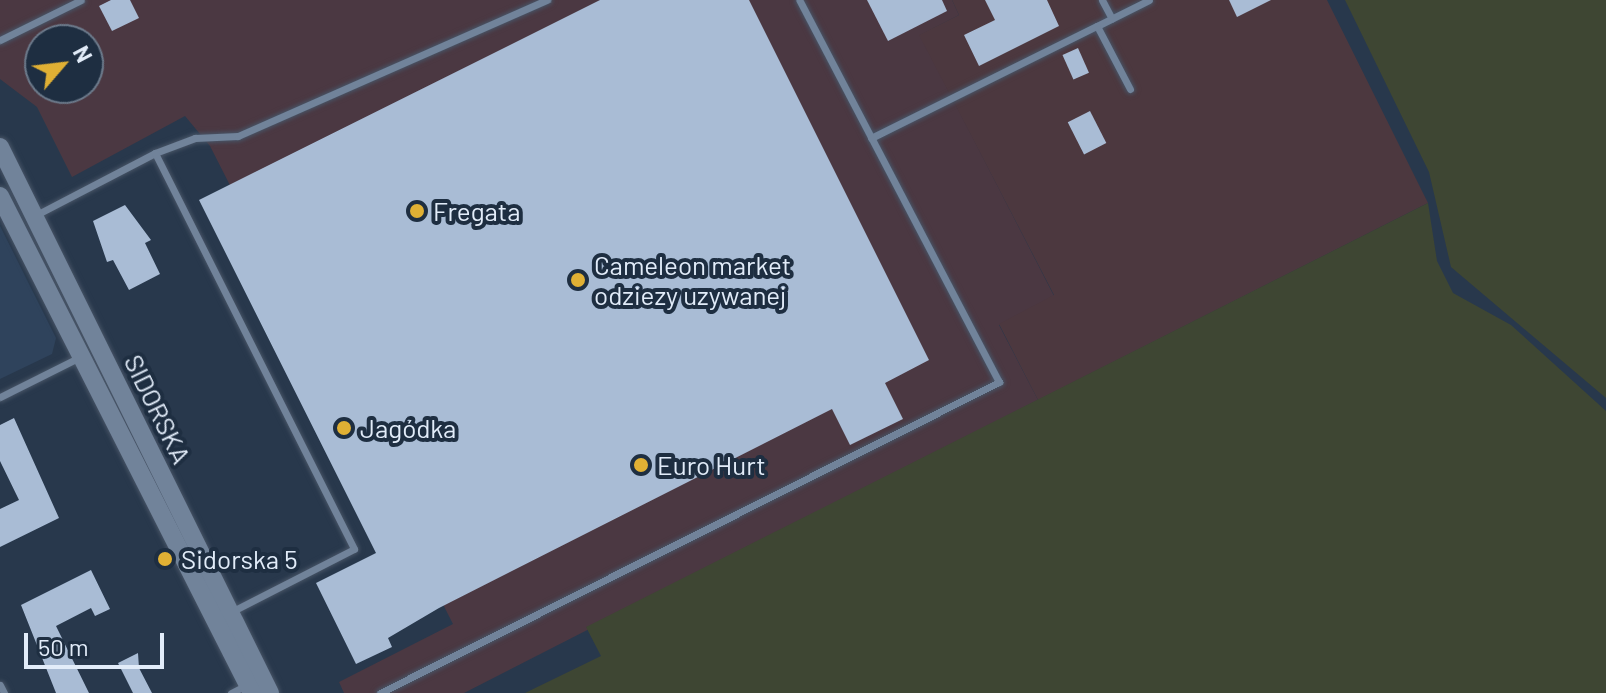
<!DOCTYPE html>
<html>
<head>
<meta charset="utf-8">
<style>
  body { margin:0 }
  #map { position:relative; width:1606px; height:693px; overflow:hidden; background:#28384c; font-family:Barlow,sans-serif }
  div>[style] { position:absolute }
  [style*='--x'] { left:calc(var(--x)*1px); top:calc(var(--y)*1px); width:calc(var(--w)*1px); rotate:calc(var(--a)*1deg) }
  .commercial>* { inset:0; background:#4b3842 }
  .industrial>* { inset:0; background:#4c383f }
  .built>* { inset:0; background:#2f435c }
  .green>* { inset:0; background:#3e4633 }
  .building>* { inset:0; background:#a9bcd5; transform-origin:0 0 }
  .roads { filter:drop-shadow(0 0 2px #475466) drop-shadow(0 0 2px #475466) }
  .service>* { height:7px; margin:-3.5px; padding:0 3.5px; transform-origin:3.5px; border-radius:3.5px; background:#71839a }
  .tertiary>* { height:18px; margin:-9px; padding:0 9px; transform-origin:9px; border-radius:9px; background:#71839a }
  .dots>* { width:22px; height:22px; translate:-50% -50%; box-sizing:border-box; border:4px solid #1e2e41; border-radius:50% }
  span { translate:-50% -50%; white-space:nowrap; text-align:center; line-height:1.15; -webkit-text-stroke:8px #1e2e41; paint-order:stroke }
  .poi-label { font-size:26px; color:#e2ecf9 }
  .left { translate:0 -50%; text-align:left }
  .street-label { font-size:26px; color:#e2ecf9 }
  .north { position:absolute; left:24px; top:24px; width:80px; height:80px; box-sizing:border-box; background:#1e2e41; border:2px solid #6c7a8b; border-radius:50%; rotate:62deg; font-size:22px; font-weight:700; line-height:32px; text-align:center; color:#e2ecf9 }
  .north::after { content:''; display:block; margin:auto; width:28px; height:36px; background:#e0b034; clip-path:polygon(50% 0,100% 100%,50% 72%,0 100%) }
  .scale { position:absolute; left:24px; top:633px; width:140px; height:36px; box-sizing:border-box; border:4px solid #e2ecf9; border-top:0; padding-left:10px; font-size:24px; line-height:28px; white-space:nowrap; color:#e2ecf9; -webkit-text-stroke:6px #1e2e41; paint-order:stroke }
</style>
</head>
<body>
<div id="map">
  <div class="commercial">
    <div style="clip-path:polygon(evenodd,0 0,952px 0,959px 15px,920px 35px,1054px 296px,999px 325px,1038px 400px,464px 693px,344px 693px,339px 682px,453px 624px,210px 146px,185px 116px,72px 177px,37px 107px,0 79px,0 0,40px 40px,88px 40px,88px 88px,40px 88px,40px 40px)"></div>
  </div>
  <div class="industrial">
    <div style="clip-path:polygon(952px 0,1327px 0,1428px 203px,1038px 400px,999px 324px,1054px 295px,919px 35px,959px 15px)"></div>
  </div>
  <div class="built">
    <div style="clip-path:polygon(0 226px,56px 338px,52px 354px,0 379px)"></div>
  </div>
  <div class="green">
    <div style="clip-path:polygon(1345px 0,1606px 0,1606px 398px,1451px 267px,1429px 172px)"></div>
    <div style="clip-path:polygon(1428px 203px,1437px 261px,1453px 293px,1511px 325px,1606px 411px,1606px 693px,525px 693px,601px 656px,586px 627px)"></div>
  </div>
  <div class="building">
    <div style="clip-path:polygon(111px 0,130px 0,139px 18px,112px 31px,99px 6px)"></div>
    <div style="clip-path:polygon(600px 0,749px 0,929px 360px,885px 383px,903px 419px,850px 445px,832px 409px,439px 608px,388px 638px,392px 647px,356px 664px,316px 583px,376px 553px,199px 200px)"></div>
    <div style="clip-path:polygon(867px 0,942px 0,947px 11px,888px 41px)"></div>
    <div style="clip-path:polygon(985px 0,1047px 0,1059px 26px,979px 66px,964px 35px,995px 20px)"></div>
    <div style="clip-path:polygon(1229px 0,1271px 0,1237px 17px)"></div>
    <div style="left:1078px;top:48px;width:27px;height:17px;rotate:66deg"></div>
    <div style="left:1090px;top:111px;width:36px;height:25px;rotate:63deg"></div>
    <div style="clip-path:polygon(125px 205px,151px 240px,145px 243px,160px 274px,129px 290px,113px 260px,107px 262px,93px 221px)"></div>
    <div style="clip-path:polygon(14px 418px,59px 518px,0 547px,0 509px,19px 500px,0 461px,0 425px)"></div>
    <div style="clip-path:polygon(91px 570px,110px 609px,95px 616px,91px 608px,56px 626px,89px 693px,56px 693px,21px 605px)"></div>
    <div style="clip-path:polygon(138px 653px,139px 668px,152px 693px,133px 693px,118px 663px)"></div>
  </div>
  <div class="roads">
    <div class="service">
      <div style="--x:1102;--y:0;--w:21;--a:62"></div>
      <div style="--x:0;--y:40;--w:90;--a:-26.3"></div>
      <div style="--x:1130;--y:89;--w:71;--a:-117.6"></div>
      <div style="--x:1097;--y:26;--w:58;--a:-26.6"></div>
      <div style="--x:871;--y:138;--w:252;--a:-26.4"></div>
      <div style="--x:155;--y:153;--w:43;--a:-20.6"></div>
      <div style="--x:195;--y:138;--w:43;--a:-2.7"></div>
      <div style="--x:238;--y:136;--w:338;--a:-23.8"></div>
      <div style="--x:36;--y:215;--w:134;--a:-27.5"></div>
      <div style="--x:155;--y:153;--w:443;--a:63.3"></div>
      <div style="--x:354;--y:549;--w:138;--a:152.9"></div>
      <div style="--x:0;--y:397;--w:89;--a:-26.6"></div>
      <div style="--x:0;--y:685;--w:9;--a:63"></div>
      <div style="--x:231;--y:693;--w:18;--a:-27"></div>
      <div style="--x:380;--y:693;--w:693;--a:-26.68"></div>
      <div style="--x:999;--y:382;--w:431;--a:-117.6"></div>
    </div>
    <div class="tertiary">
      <div style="--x:0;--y:147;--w:609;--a:63.69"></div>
      <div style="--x:0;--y:196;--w:557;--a:63.11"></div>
    </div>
  </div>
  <div class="dots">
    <div style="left:417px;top:211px;background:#e0b034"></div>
    <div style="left:578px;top:280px;background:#e0b034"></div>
    <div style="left:344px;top:428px;background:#e0b034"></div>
    <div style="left:641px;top:465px;background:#e0b034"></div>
    <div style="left:165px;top:559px;background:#e0b034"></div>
  </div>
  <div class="poi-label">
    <span class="left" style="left:433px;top:211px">Fregata</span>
    <span class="left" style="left:594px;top:280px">Cameleon market<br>odziezy uzywanej</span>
    <span class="left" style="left:360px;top:428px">Jagódka</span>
    <span class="left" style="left:657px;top:465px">Euro Hurt</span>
    <span class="left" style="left:181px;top:559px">Sidorska 5</span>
  </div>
  <div class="street-label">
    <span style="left:158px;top:409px;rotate:64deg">SIDORSKA</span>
  </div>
  <div class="north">N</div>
  <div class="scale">50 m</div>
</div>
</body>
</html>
